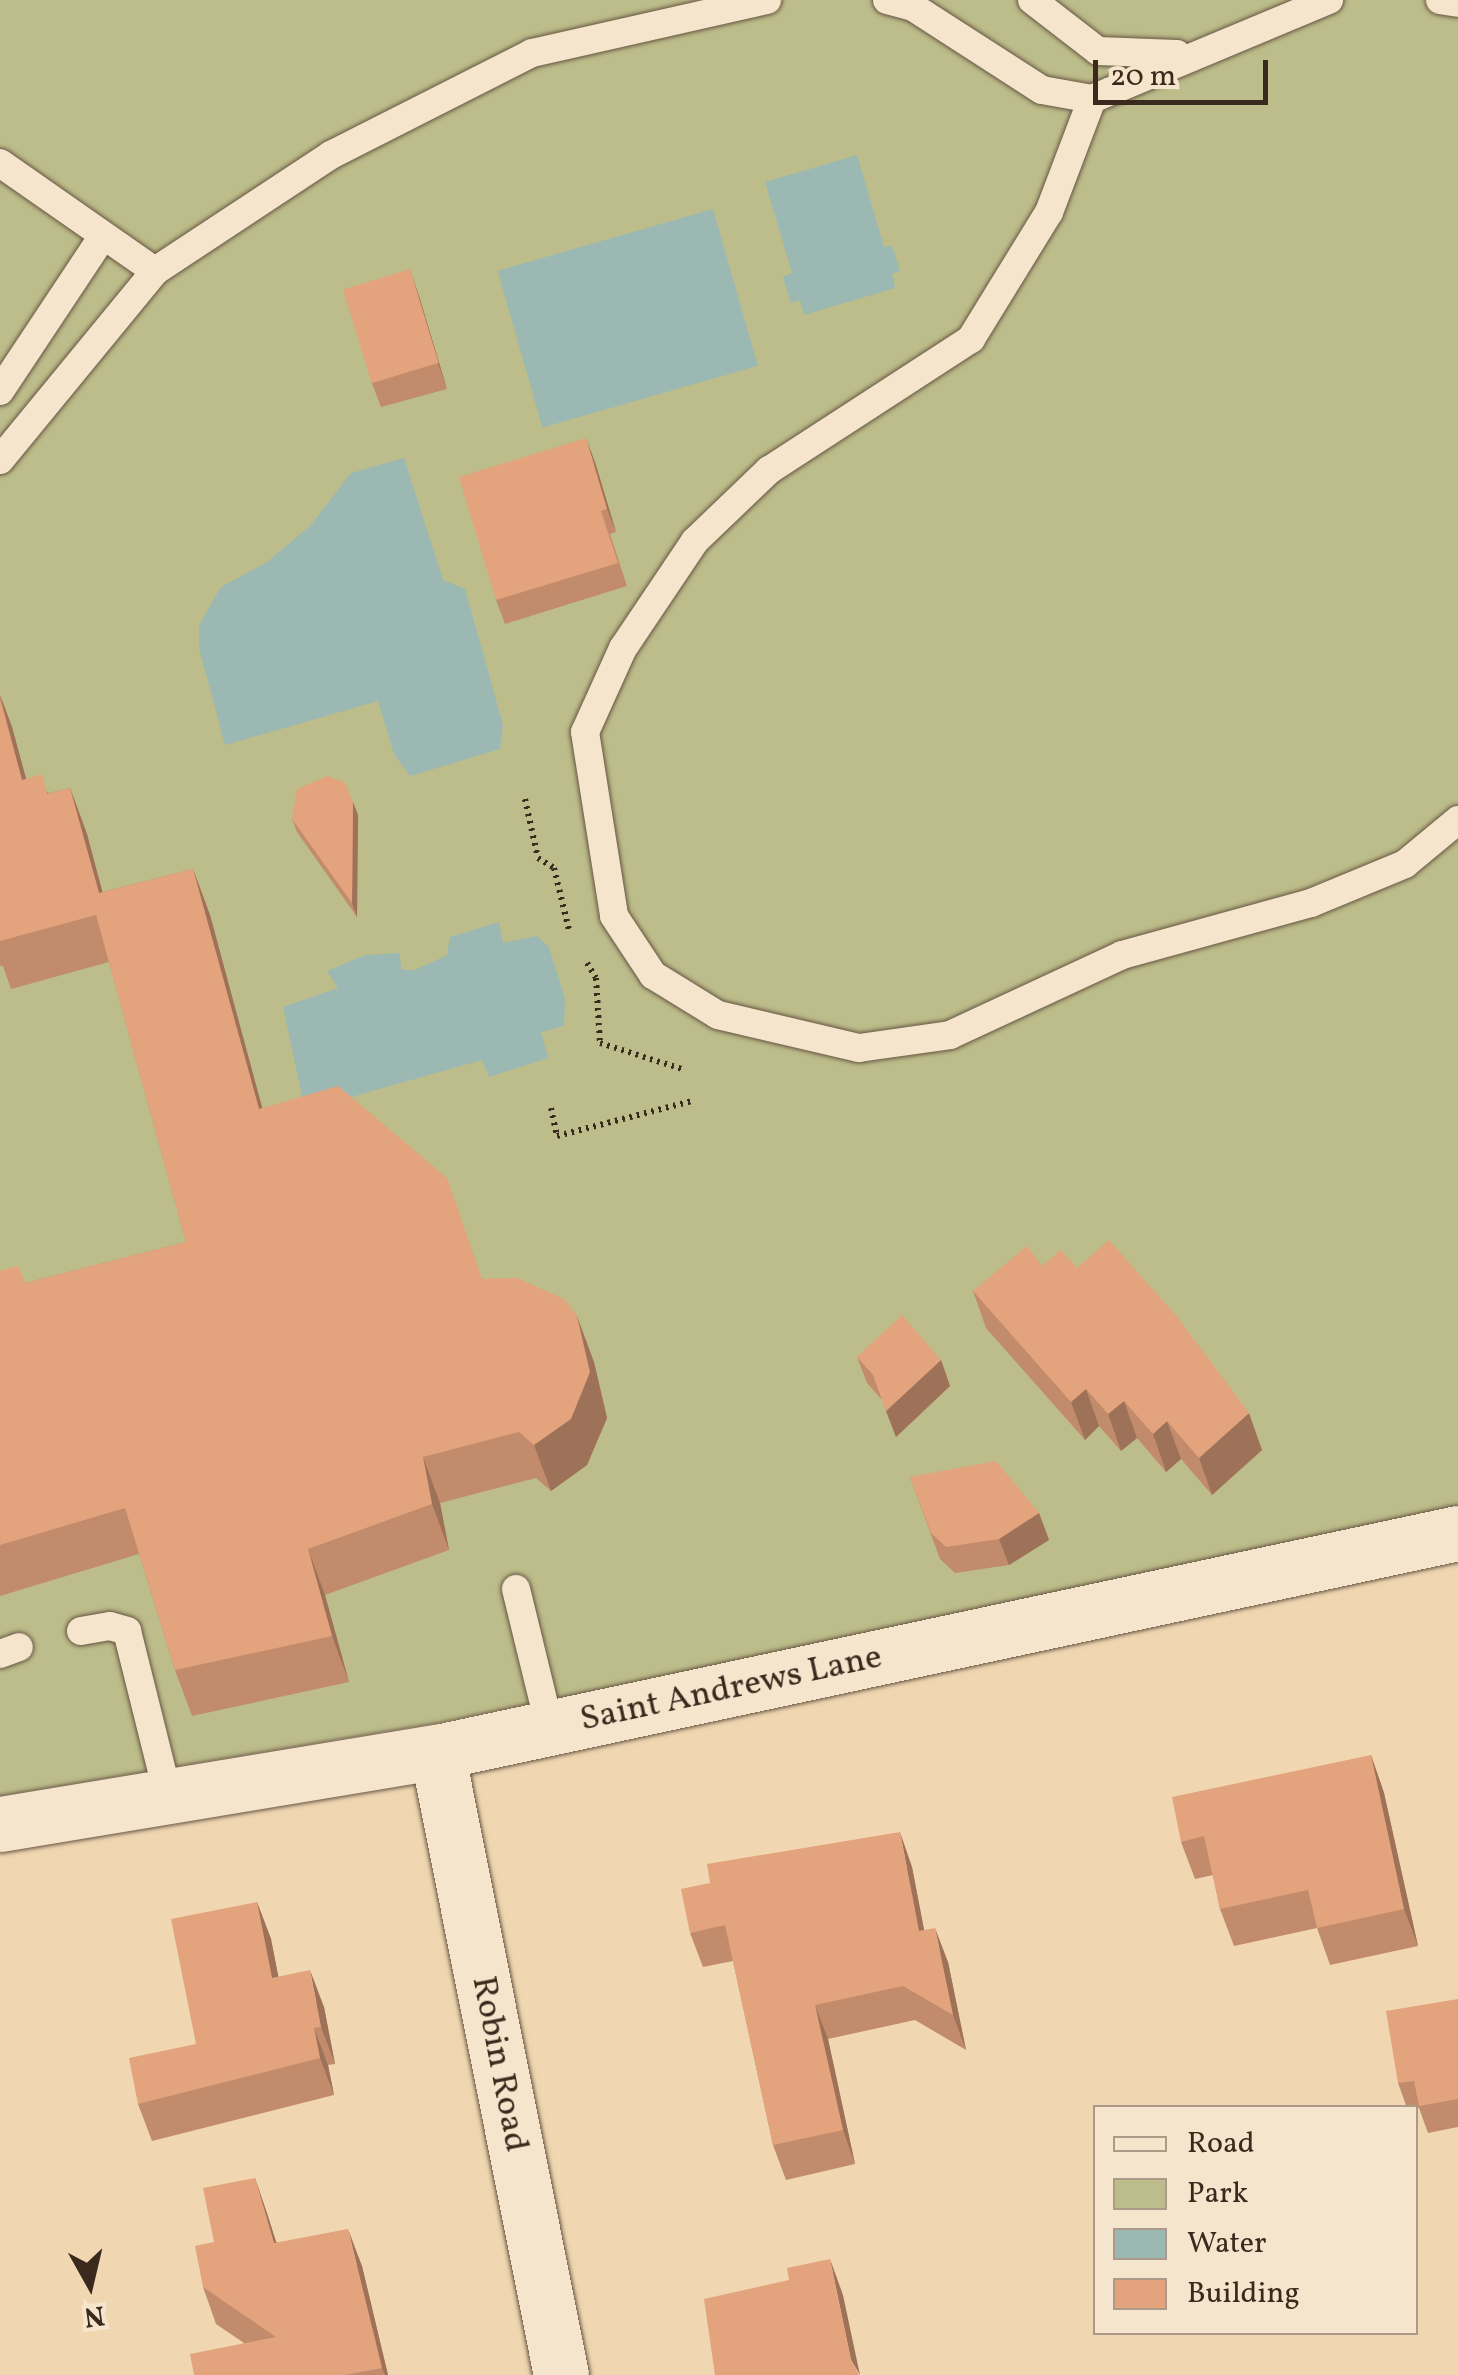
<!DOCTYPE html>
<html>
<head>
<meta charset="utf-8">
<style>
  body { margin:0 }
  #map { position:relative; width:1458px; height:2375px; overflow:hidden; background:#f0d7b2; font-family:Vollkorn,serif }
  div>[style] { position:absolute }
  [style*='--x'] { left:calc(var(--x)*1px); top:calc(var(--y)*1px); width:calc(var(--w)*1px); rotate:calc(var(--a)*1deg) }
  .green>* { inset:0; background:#bcbd8a }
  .water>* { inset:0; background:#9bb8b3; transform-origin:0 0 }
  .path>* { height:6px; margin-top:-3px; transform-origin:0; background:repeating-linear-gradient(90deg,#3a2a1e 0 2.5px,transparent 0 7.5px) }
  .roads { filter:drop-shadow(0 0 2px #685543) drop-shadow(0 0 2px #685543) }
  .service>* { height:28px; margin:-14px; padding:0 14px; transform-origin:14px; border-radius:14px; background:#f5e5cd }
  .minor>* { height:55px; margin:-27.5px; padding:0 27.5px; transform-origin:27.5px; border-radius:27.5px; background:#f5e5cd }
  .wall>* { inset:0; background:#c28c6c }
  .shaded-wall>* { inset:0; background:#9e7258 }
  .building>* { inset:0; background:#e2a37d; transform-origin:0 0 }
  span { translate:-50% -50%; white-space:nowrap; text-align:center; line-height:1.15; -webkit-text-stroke:10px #f5e5cd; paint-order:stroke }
  .street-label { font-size:35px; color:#3a2a1e }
  .legend { position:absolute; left:1093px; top:2105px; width:325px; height:230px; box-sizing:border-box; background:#f5e5cd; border:2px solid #aa9a87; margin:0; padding:12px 18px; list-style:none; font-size:30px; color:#3a2a1e }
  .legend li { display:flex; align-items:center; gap:20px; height:50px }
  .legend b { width:50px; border:2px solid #aa9a87 }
  .north { position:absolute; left:40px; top:2235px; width:100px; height:100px; -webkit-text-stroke:8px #f5e5cd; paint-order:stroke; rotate:172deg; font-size:28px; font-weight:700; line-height:40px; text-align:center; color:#3a2a1e }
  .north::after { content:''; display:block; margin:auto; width:35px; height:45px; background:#3a2a1e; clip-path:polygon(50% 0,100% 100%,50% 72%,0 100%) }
  .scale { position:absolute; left:1093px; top:60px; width:175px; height:45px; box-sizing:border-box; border:5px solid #3a2a1e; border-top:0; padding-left:12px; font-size:30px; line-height:35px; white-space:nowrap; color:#3a2a1e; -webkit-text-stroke:8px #f5e5cd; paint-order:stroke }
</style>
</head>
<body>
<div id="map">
  <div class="green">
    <div style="clip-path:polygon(0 0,1458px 0,1458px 1514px,437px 1723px,0 1796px)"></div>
  </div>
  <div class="water">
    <div style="clip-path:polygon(857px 155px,884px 247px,892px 246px,900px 271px,892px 274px,895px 288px,804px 315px,800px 300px,791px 303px,783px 277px,792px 273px,765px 182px)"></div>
    <div style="left:713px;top:209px;width:163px;height:224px;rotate:74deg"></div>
    <div style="clip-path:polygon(404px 458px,443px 580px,465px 589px,503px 725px,500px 749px,410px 776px,394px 754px,378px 701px,225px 745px,199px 648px,199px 625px,221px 587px,267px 562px,310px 526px,351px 473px)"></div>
    <div style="clip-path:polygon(499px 922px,503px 943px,537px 936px,549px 947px,565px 999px,564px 1026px,541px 1032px,548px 1058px,489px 1077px,482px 1060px,305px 1110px,283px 1007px,338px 988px,327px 971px,365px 955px,399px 953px,402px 970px,415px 970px,447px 955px,450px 937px)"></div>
  </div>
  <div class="path">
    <div style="--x:525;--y:799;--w:60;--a:77.6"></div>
    <div style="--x:538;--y:858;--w:19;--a:32"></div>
    <div style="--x:554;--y:868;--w:64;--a:76.4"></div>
    <div style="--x:587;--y:963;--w:17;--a:59"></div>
    <div style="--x:596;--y:978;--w:65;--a:86.5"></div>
    <div style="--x:600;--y:1043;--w:86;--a:17.6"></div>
    <div style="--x:551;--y:1108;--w:29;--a:78"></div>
    <div style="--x:557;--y:1136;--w:139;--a:-14.5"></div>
  </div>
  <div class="roads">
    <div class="service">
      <div style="--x:887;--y:0;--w:27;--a:15"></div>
      <div style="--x:913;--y:7;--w:153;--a:32.8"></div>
      <div style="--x:1042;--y:90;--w:51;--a:10.2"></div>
      <div style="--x:1092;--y:99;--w:257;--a:-22.7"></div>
      <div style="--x:1032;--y:0;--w:83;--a:37.7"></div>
      <div style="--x:1098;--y:51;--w:79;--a:2.2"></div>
      <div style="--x:1440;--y:0;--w:18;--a:9"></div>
      <div style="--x:1092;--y:99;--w:121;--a:110.8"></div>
      <div style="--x:1049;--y:212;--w:149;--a:121.6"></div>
      <div style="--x:971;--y:339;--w:241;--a:147"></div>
      <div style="--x:769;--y:470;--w:103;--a:136.2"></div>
      <div style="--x:695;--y:541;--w:129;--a:123.9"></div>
      <div style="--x:623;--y:648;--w:92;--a:114.3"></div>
      <div style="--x:585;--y:732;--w:186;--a:81"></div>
      <div style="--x:614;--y:916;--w:71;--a:56.5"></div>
      <div style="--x:653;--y:975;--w:76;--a:31.6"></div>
      <div style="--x:718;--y:1015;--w:145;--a:13.2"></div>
      <div style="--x:859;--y:1048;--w:92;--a:-8.1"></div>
      <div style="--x:950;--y:1035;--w:190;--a:-24.9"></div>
      <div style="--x:1122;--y:955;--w:196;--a:-15.4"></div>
      <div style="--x:1311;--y:903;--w:102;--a:-22.5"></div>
      <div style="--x:1405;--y:864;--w:69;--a:-39.7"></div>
      <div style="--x:0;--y:163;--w:189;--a:34.9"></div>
      <div style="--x:0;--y:391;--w:186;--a:-56.4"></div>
      <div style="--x:0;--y:460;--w:244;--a:-50.6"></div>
      <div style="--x:155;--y:271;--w:211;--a:-33.4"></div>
      <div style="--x:331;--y:155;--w:225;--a:-26.9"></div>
      <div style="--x:532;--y:53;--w:241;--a:-12.7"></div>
      <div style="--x:516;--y:1589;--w:143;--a:76.3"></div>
      <div style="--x:81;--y:1631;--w:29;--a:-10"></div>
      <div style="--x:110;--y:1626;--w:18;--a:16"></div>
      <div style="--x:127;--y:1631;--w:170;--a:76"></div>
      <div style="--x:0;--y:1654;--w:20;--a:-20"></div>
    </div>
    <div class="minor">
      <div style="--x:437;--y:1752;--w:635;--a:78.74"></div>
      <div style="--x:0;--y:1824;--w:443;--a:-9.4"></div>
      <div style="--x:437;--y:1752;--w:1044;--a:-12.11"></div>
    </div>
  </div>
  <div class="wall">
    <div style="clip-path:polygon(419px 296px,447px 389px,381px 407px,371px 381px)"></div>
    <div style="clip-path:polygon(595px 462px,616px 532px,610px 534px,627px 586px,505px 624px,496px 600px)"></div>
    <div style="clip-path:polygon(0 695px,12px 727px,26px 779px,49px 793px,70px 788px,87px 834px,102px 892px,193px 869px,210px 915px,262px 1108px,483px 1279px,594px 1362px,607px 1418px,587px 1465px,551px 1491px,536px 1478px,440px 1503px,449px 1550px,325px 1595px,349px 1682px,192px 1716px,175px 1670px,139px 1554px,0 1596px,0 1271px,25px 1283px,186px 1242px,109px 962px,11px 989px,3px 966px,0 966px)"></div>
    <div style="clip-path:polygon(353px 802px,358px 815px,357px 917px,297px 832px,292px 819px)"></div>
    <div style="clip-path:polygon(1042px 1266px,1077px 1268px,1262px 1450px,1212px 1495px,1181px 1459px,1166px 1472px,1137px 1438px,1121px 1451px,1099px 1426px,1085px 1440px,986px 1328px,973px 1291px)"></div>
    <div style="clip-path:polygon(857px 1357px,941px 1360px,950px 1386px,896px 1437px,883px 1401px,867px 1383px)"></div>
    <div style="clip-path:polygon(910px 1477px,1039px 1513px,1049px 1540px,1009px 1565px,955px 1573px,940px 1559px)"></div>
    <div style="clip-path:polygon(1371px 1755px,1384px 1793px,1418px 1946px,1330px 1965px,1317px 1928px,1234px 1946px,1220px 1909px,1213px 1875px,1195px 1879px,1181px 1842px)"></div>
    <div style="clip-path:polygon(912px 1867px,924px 1930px,948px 1962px,966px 2050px,915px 2020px,828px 2039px,855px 2164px,786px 2180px,773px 2145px,733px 1961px,703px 1967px,690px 1933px)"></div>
    <div style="clip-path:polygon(257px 1902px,271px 1939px,278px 1977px,324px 2007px,335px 2064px,328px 2065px,334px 2095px,152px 2141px,138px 2104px,196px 2044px)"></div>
    <div style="clip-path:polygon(1458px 1999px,1458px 2127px,1428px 2133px,1419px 2108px,1407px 2108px,1398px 2083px)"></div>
    <div style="clip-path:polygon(255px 2178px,276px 2242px,362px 2266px,388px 2375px,194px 2375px,244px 2343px,216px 2324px,203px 2287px,214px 2242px)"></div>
  </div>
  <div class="shaded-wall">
    <div style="clip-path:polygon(410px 269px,419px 296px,447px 389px,438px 363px)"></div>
    <div style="clip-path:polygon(586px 438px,595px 462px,616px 532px,607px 509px)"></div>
    <div style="clip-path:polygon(0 695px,12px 727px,39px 826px,22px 780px)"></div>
    <div style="clip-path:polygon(70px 788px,87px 834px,115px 939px,99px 893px)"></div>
    <div style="clip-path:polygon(353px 802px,358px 815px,357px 917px,352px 903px)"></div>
    <div style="clip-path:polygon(193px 869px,210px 915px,275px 1155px,259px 1109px)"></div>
    <div style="clip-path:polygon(577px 1316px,594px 1362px,607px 1418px,587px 1465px,551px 1491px,534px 1445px)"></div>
    <div style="clip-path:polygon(941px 1360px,950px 1386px,896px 1437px,886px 1411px)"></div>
    <div style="clip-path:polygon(1086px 1389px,1099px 1426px,1085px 1440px,1071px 1402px)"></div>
    <div style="clip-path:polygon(1124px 1401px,1137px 1438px,1121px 1451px,1108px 1414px)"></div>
    <div style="clip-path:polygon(1249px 1413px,1262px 1450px,1212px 1495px,1199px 1458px)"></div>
    <div style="clip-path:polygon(1167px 1421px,1181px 1459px,1166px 1472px,1153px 1434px)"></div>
    <div style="clip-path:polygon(423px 1457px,440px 1503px,449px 1550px,432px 1504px)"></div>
    <div style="clip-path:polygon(1039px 1513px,1049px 1540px,1009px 1565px,999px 1539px)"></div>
    <div style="clip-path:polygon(308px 1549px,325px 1595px,349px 1682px,332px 1636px)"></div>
    <div style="clip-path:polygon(1371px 1755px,1384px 1793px,1418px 1946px,1404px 1909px)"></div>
    <div style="clip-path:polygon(900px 1832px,912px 1867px,931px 1966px,919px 1931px)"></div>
    <div style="clip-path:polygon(257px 1902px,271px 1939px,286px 2015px,272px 1978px)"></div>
    <div style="clip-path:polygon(935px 1928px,948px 1962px,966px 2050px,953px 2015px)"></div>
    <div style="clip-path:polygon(310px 1970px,324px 2007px,335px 2064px,321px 2027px)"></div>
    <div style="clip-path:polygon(815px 2005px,828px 2039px,855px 2164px,843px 2130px)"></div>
    <div style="clip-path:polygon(314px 2028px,328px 2065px,334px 2095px,320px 2058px)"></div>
    <div style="clip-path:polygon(255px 2178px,268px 2216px,288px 2280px,274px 2243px)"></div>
    <div style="clip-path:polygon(348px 2229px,362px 2266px,388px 2375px,385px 2375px,382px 2368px)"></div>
    <div style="clip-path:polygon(830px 2259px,843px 2295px,860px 2375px,851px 2360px)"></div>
  </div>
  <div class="building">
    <div style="left:410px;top:269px;width:98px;height:70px;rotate:73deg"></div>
    <div style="clip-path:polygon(586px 438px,607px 509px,601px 511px,618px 563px,496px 600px,459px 477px)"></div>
    <div style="clip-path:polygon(0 699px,22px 780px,42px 774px,47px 794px,70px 788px,99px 893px,193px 869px,259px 1109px,338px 1086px,447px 1178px,482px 1279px,517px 1278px,564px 1299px,577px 1316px,590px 1372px,571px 1419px,534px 1445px,519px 1432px,423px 1457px,432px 1504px,308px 1549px,332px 1636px,175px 1670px,125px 1508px,0 1545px,0 1271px,18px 1266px,25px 1283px,186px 1242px,96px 915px,0 941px)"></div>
    <div style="clip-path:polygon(328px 776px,345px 783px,353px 802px,352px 903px,292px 819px,297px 789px)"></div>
    <div style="clip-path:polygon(1109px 1240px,1178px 1318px,1249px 1413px,1199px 1458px,1167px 1421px,1153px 1434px,1124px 1401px,1108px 1414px,1086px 1389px,1071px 1402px,973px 1291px,1027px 1246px,1042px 1266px,1061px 1250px,1077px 1268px)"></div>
    <div style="clip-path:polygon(902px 1315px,941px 1360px,886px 1411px,873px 1375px,857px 1357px)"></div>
    <div style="clip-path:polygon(996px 1461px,1039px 1513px,999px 1539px,946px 1547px,931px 1533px,910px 1477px)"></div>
    <div style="clip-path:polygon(1371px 1755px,1404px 1909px,1317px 1928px,1308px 1890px,1220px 1909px,1204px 1836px,1181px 1842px,1172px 1797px)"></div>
    <div style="clip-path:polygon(900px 1832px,919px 1931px,935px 1928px,953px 2015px,903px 1986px,815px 2005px,843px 2130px,773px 2145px,725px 1925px,690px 1933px,681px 1889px,710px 1883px,707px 1864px)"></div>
    <div style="clip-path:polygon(257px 1902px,272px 1978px,310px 1970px,321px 2027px,314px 2028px,320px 2058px,138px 2104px,129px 2058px,196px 2044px,171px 1919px)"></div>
    <div style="clip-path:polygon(1458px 1999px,1458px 2099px,1419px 2106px,1414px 2081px,1398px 2083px,1386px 2011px)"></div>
    <div style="clip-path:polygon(255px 2178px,274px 2243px,348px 2229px,382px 2368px,345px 2375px,194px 2375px,190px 2354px,276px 2337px,203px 2287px,195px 2246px,214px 2242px,203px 2188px)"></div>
    <div style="clip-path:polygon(830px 2259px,851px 2360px,859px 2375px,715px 2375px,704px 2299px,789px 2280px,787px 2268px)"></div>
  </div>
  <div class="street-label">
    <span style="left:731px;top:1689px;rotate:-12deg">Saint Andrews Lane</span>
    <span style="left:499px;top:2064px;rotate:79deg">Robin Road</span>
  </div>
  <ul class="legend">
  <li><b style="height:12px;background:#f5e5cd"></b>Road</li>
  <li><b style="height:28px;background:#bcbd8a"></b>Park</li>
  <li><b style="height:28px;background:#9bb8b3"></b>Water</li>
  <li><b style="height:28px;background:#e2a37d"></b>Building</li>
  </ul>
  <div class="north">N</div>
  <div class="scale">20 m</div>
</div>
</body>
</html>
